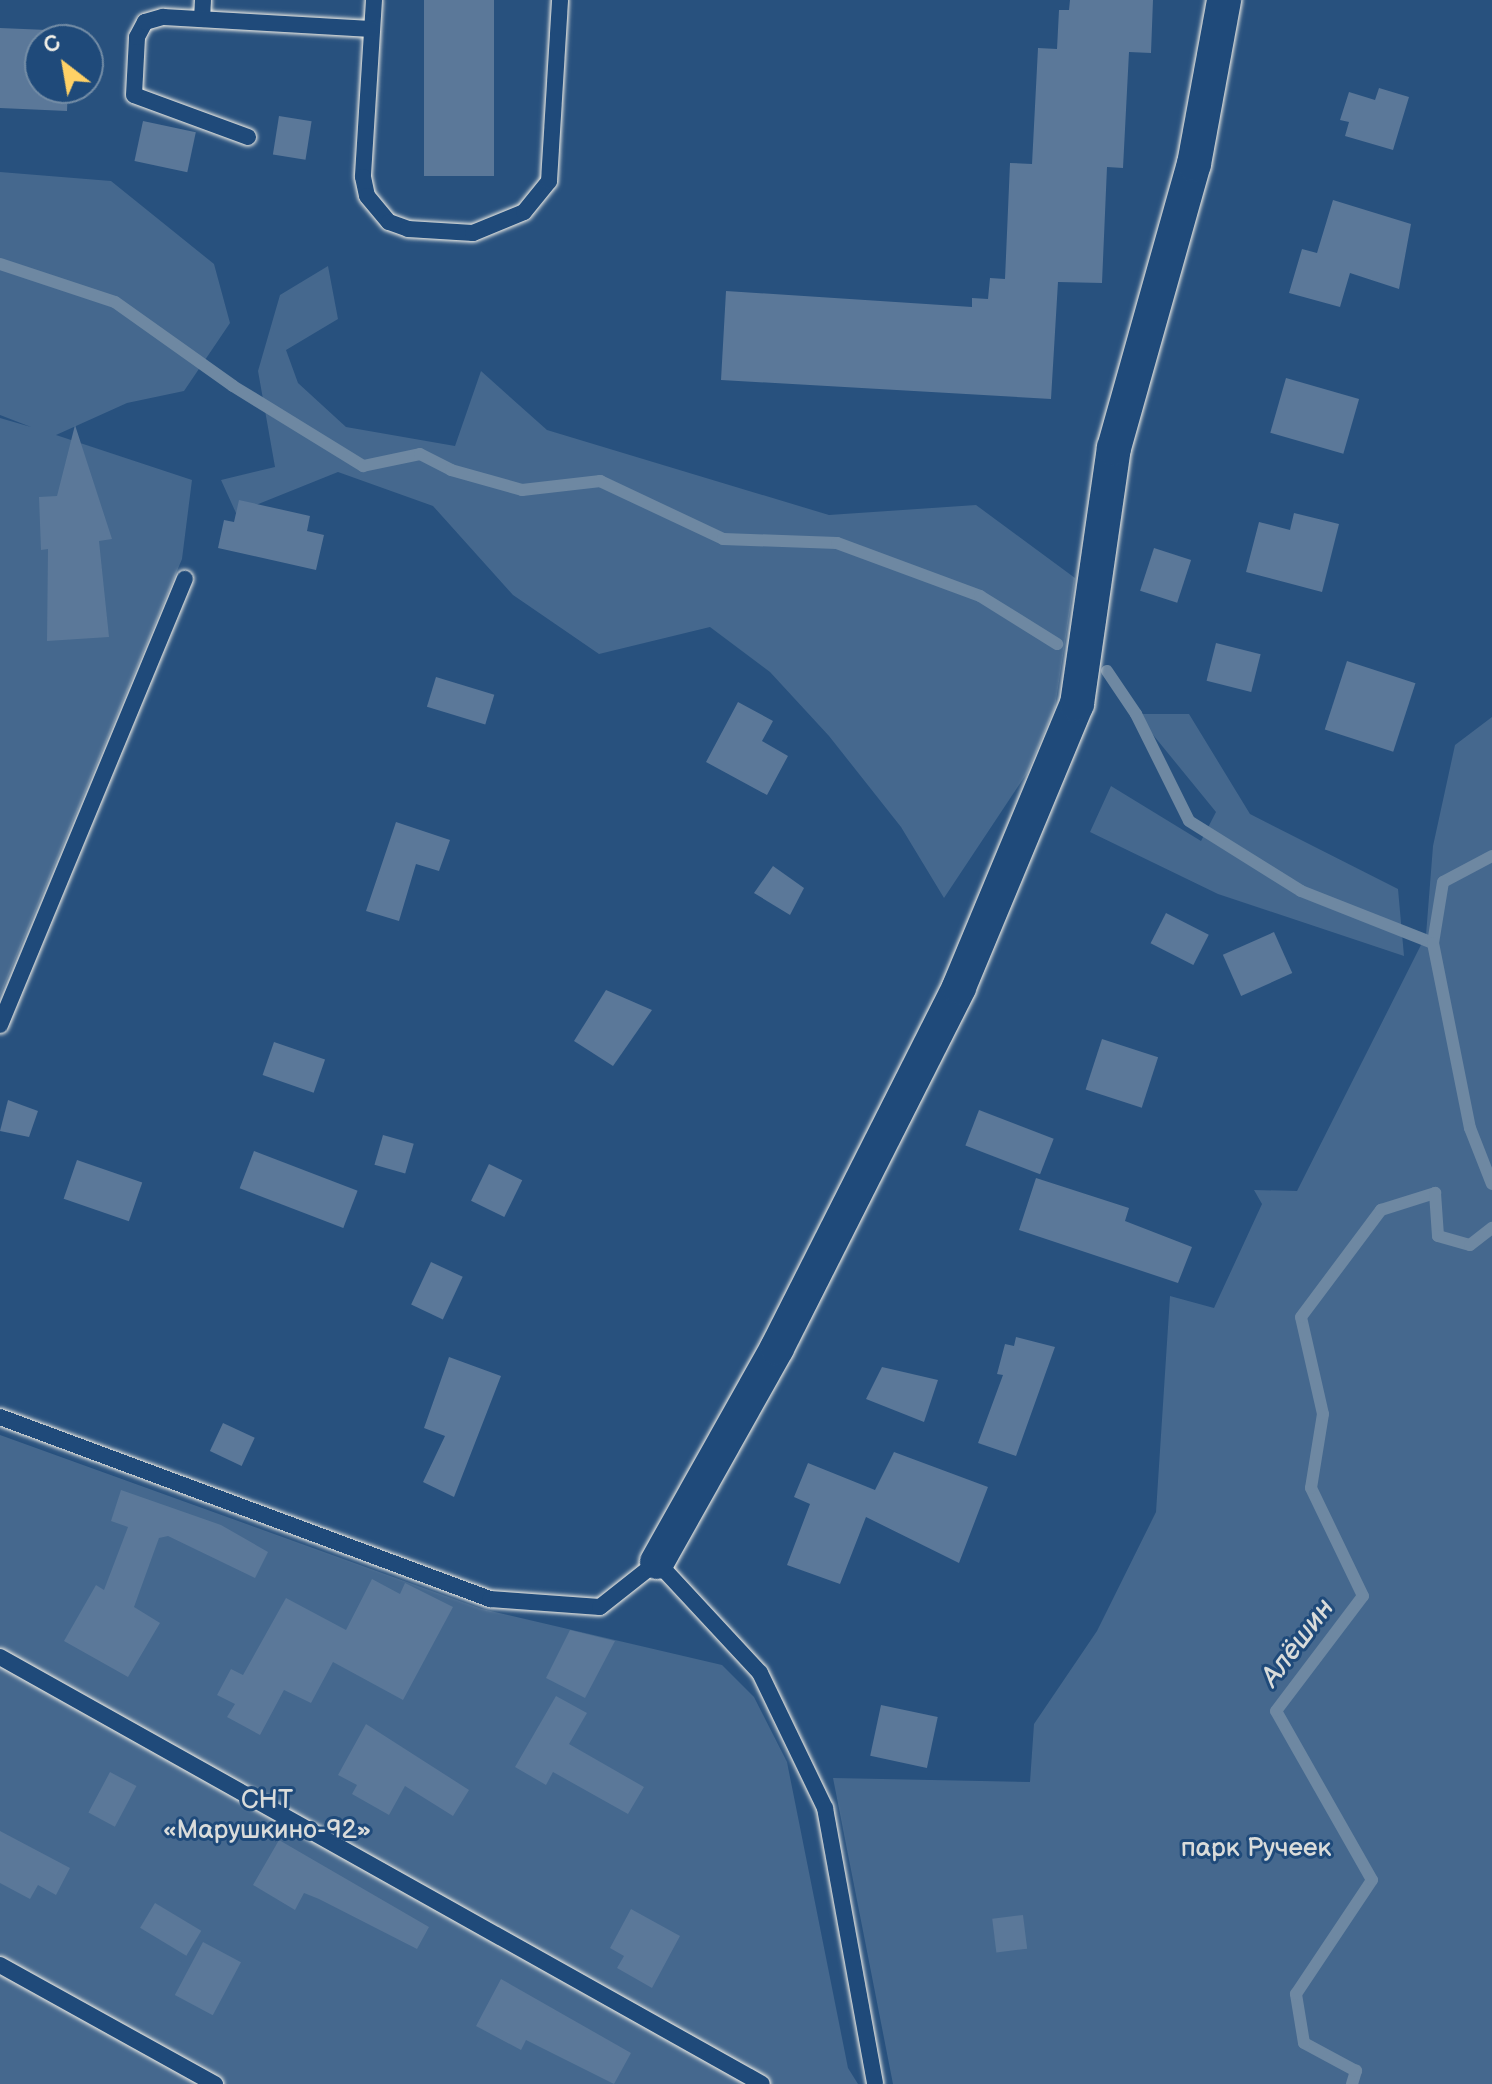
<!DOCTYPE html>
<html>
<head>
<meta charset="utf-8">
<style>
  body { margin:0 }
  #map { position:relative; width:1492px; height:2084px; overflow:hidden; background:#28517e; font-family:"Balsamiq Sans",sans-serif }
  div>[style] { position:absolute }
  [style*='--x'] { left:calc(var(--x)*1px); top:calc(var(--y)*1px); width:calc(var(--w)*1px); rotate:calc(var(--a)*1deg) }
  .green>* { inset:0; background:#45688e }
  .stream>* { height:12px; margin:-6px; padding:0 6px; transform-origin:6px; border-radius:6px; background:#6e88a2 }
  .building>* { inset:0; background:#5b7899; transform-origin:0 0 }
  .roads { filter:drop-shadow(0 0 2px #f4f1e8) drop-shadow(0 0 2px #f4f1e8) }
  .lane>* { height:16px; margin:-8px; padding:0 8px; transform-origin:8px; border-radius:8px; background:#1f4a7a }
  .street>* { height:34px; margin:-17px; padding:0 17px; transform-origin:17px; border-radius:17px; background:#1f4a7a }
  span { translate:-50% -50%; white-space:nowrap; text-align:center; line-height:1.15; -webkit-text-stroke:6px #1f4a7a; paint-order:stroke }
  .park-label { font-size:26px; color:#dadcda }
  .water-label { font-size:28px; color:#d9dcda; font-style:italic }
  .north { position:absolute; left:24px; top:24px; width:80px; height:80px; box-sizing:border-box; background:#1f4a7a; border:2px solid #748da6; border-radius:50%; rotate:329deg; font-size:22px; font-weight:700; line-height:32px; text-align:center; color:#f4f1e8 }
  .north::after { content:''; display:block; margin:auto; width:28px; height:36px; background:#ffd166; clip-path:polygon(50% 0,100% 100%,50% 72%,0 100%) }
</style>
</head>
<body>
<div id="map">
  <div class="green">
    <div style="clip-path:polygon(0 172px,111px 181px,214px 264px,230px 323px,184px 391px,127px 403px,56px 435px,192px 480px,182px 559px,0 996px,0 418px,31px 427px,0 415px)"></div>
    <div style="clip-path:polygon(328px 266px,338px 319px,286px 350px,298px 383px,346px 427px,455px 446px,481px 371px,547px 430px,829px 515px,976px 505px,1075px 578px,1055px 707px,1027px 773px,944px 898px,901px 827px,829px 736px,770px 672px,710px 627px,599px 654px,513px 595px,433px 506px,338px 472px,236px 513px,221px 480px,275px 467px,258px 371px,280px 295px)"></div>
    <div style="clip-path:polygon(1136px 714px,1189px 714px,1250px 814px,1398px 889px,1404px 956px,1218px 894px,1090px 832px,1111px 786px,1201px 841px,1216px 812px)"></div>
    <div style="clip-path:polygon(1492px 717px,1492px 2084px,893px 2084px,833px 1778px,1030px 1782px,1034px 1724px,1097px 1631px,1156px 1512px,1170px 1296px,1214px 1308px,1262px 1204px,1254px 1190px,1297px 1191px,1426px 935px,1433px 846px,1455px 745px)"></div>
    <div style="clip-path:polygon(0 1435px,482px 1609px,722px 1665px,754px 1697px,787px 1762px,848px 2068px,858px 2084px,0 2084px)"></div>
  </div>
  <div class="stream">
    <div style="--x:0;--y:264;--w:121;--a:18.3"></div>
    <div style="--x:115;--y:302;--w:145;--a:35.4"></div>
    <div style="--x:233;--y:386;--w:153;--a:31.6"></div>
    <div style="--x:363;--y:466;--w:58;--a:-11.9"></div>
    <div style="--x:420;--y:454;--w:35;--a:27"></div>
    <div style="--x:451;--y:470;--w:74;--a:15.7"></div>
    <div style="--x:522;--y:490;--w:79;--a:-6.6"></div>
    <div style="--x:600;--y:481;--w:136;--a:25.2"></div>
    <div style="--x:723;--y:539;--w:114;--a:2"></div>
    <div style="--x:837;--y:543;--w:153;--a:20.3"></div>
    <div style="--x:980;--y:596;--w:91;--a:31.9"></div>
    <div style="--x:1107;--y:671;--w:52;--a:56"></div>
    <div style="--x:1136;--y:714;--w:119;--a:63.6"></div>
    <div style="--x:1189;--y:821;--w:132;--a:32"></div>
    <div style="--x:1301;--y:891;--w:142;--a:21.5"></div>
    <div style="--x:1492;--y:856;--w:55;--a:152"></div>
    <div style="--x:1443;--y:882;--w:62;--a:99.3"></div>
    <div style="--x:1433;--y:943;--w:189;--a:78.7"></div>
    <div style="--x:1470;--y:1128;--w:60;--a:68.6"></div>
    <div style="--x:1352;--y:2084;--w:14;--a:-73"></div>
    <div style="--x:1356;--y:2071;--w:59;--a:-151.7"></div>
    <div style="--x:1304;--y:2043;--w:50;--a:-99.3"></div>
    <div style="--x:1296;--y:1994;--w:137;--a:-56.3"></div>
    <div style="--x:1372;--y:1880;--w:194;--a:-119.6"></div>
    <div style="--x:1276;--y:1711;--w:144;--a:-52.9"></div>
    <div style="--x:1363;--y:1596;--w:120;--a:-115.7"></div>
    <div style="--x:1311;--y:1488;--w:75;--a:-80.8"></div>
    <div style="--x:1323;--y:1414;--w:99;--a:-102.8"></div>
    <div style="--x:1301;--y:1317;--w:134;--a:-53.2"></div>
    <div style="--x:1381;--y:1210;--w:57;--a:-17.5"></div>
    <div style="--x:1435;--y:1193;--w:43;--a:86"></div>
    <div style="--x:1438;--y:1236;--w:33;--a:16"></div>
    <div style="--x:1470;--y:1245;--w:28;--a:-38"></div>
  </div>
  <div class="building">
    <div style="left:424px;top:0;width:70px;height:176px"></div>
    <div style="clip-path:polygon(1070px 0,1153px 0,1151px 53px,1129px 52px,1123px 168px,1107px 167px,1102px 283px,1058px 282px,1051px 399px,721px 380px,726px 291px,972px 307px,972px 298px,988px 299px,990px 278px,1005px 279px,1010px 163px,1032px 164px,1038px 48px,1057px 49px,1059px 10px,1069px 10px)"></div>
    <div style="clip-path:polygon(0 28px,71px 31px,71px 40px,40px 40px,40px 88px,68px 88px,67px 111px,0 108px)"></div>
    <div style="clip-path:polygon(1379px 88px,1409px 97px,1393px 150px,1345px 136px,1349px 122px,1340px 120px,1349px 92px,1375px 100px)"></div>
    <div style="left:279px;top:116px;width:33px;height:39px;rotate:9deg"></div>
    <div style="left:143px;top:121px;width:54px;height:41px;rotate:12deg"></div>
    <div style="clip-path:polygon(1333px 200px,1411px 224px,1399px 289px,1350px 273px,1340px 307px,1289px 293px,1302px 249px,1317px 253px)"></div>
    <div style="left:1286px;top:378px;width:76px;height:57px;rotate:16deg"></div>
    <div style="clip-path:polygon(75px 425px,112px 539px,99px 541px,109px 637px,47px 641px,48px 549px,41px 550px,39px 497px,57px 496px)"></div>
    <div style="clip-path:polygon(239px 500px,310px 516px,307px 531px,324px 535px,316px 570px,218px 548px,224px 520px,234px 522px)"></div>
    <div style="clip-path:polygon(1294px 513px,1339px 524px,1322px 592px,1246px 572px,1259px 522px,1290px 530px)"></div>
    <div style="left:1154px;top:548px;width:39px;height:45px;rotate:18deg"></div>
    <div style="left:1216px;top:643px;width:46px;height:39px;rotate:14deg"></div>
    <div style="left:1347px;top:661px;width:72px;height:72px;rotate:18deg"></div>
    <div style="left:436px;top:677px;width:61px;height:31px;rotate:17deg"></div>
    <div style="clip-path:polygon(738px 702px,773px 721px,762px 741px,788px 756px,767px 795px,706px 762px)"></div>
    <div style="clip-path:polygon(396px 822px,450px 840px,439px 871px,416px 864px,399px 921px,366px 911px)"></div>
    <div style="clip-path:polygon(773px 866px,804px 888px,790px 915px,754px 893px)"></div>
    <div style="left:1166px;top:913px;width:48px;height:34px;rotate:27deg"></div>
    <div style="left:1274px;top:932px;width:45px;height:56px;rotate:66deg"></div>
    <div style="clip-path:polygon(606px 990px,652px 1010px,613px 1066px,574px 1041px)"></div>
    <div style="left:1102px;top:1039px;width:59px;height:53px;rotate:18deg"></div>
    <div style="left:274px;top:1042px;width:54px;height:35px;rotate:19deg"></div>
    <div style="clip-path:polygon(8px 1100px,38px 1111px,29px 1137px,0 1131px)"></div>
    <div style="left:979px;top:1110px;width:80px;height:38px;rotate:21deg"></div>
    <div style="left:383px;top:1135px;width:32px;height:31px;rotate:16deg"></div>
    <div style="left:254px;top:1151px;width:111px;height:40px;rotate:21deg"></div>
    <div style="left:77px;top:1160px;width:69px;height:41px;rotate:19deg"></div>
    <div style="left:489px;top:1164px;width:37px;height:41px;rotate:26deg"></div>
    <div style="clip-path:polygon(1036px 1178px,1129px 1208px,1125px 1221px,1192px 1247px,1178px 1283px,1019px 1230px)"></div>
    <div style="left:431px;top:1262px;width:35px;height:47px;rotate:25deg"></div>
    <div style="clip-path:polygon(1016px 1337px,1055px 1347px,1016px 1456px,978px 1443px,1003px 1375px,997px 1374px,1005px 1344px,1014px 1346px)"></div>
    <div style="clip-path:polygon(449px 1357px,501px 1376px,454px 1497px,423px 1482px,445px 1436px,424px 1428px)"></div>
    <div style="clip-path:polygon(882px 1367px,938px 1380px,924px 1422px,866px 1399px)"></div>
    <div style="left:223px;top:1423px;width:35px;height:31px;rotate:25deg"></div>
    <div style="clip-path:polygon(894px 1452px,988px 1487px,959px 1563px,866px 1517px,840px 1584px,787px 1565px,810px 1504px,794px 1497px,808px 1463px,875px 1490px)"></div>
    <div style="clip-path:polygon(121px 1490px,221px 1525px,268px 1552px,255px 1578px,168px 1536px,159px 1538px,134px 1607px,160px 1623px,128px 1677px,64px 1641px,96px 1585px,104px 1590px,128px 1527px,111px 1521px)"></div>
    <div style="clip-path:polygon(372px 1579px,400px 1594px,405px 1583px,453px 1607px,403px 1700px,333px 1662px,311px 1703px,284px 1690px,260px 1735px,227px 1717px,235px 1704px,217px 1695px,231px 1669px,243px 1675px,286px 1598px,346px 1630px)"></div>
    <div style="clip-path:polygon(570px 1630px,615px 1641px,585px 1698px,546px 1678px)"></div>
    <div style="clip-path:polygon(556px 1696px,587px 1713px,569px 1744px,644px 1787px,628px 1814px,553px 1772px,546px 1785px,515px 1767px)"></div>
    <div style="left:881px;top:1705px;width:58px;height:52px;rotate:12deg"></div>
    <div style="clip-path:polygon(366px 1724px,469px 1790px,453px 1816px,405px 1786px,389px 1815px,352px 1794px,357px 1785px,338px 1775px)"></div>
    <div style="left:110px;top:1772px;width:30px;height:46px;rotate:28deg"></div>
    <div style="clip-path:polygon(0 1831px,70px 1868px,56px 1895px,38px 1885px,30px 1899px,0 1883px)"></div>
    <div style="clip-path:polygon(279px 1840px,429px 1927px,417px 1949px,319px 1899px,304px 1893px,295px 1910px,253px 1885px)"></div>
    <div style="left:155px;top:1903px;width:54px;height:29px;rotate:31deg"></div>
    <div style="clip-path:polygon(631px 1909px,680px 1936px,652px 1988px,617px 1968px,624px 1956px,610px 1948px)"></div>
    <div style="left:1023px;top:1915px;width:34px;height:31px;rotate:83deg"></div>
    <div style="left:203px;top:1942px;width:43px;height:60px;rotate:28deg"></div>
    <div style="clip-path:polygon(501px 1979px,631px 2053px,614px 2084px,526px 2040px,521px 2050px,476px 2026px)"></div>
  </div>
  <div class="roads">
    <div class="lane">
      <div style="--x:374;--y:0;--w:177;--a:93.6"></div>
      <div style="--x:363;--y:177;--w:19;--a:78"></div>
      <div style="--x:367;--y:196;--w:34;--a:50"></div>
      <div style="--x:389;--y:222;--w:20;--a:20"></div>
      <div style="--x:408;--y:229;--w:65;--a:3.5"></div>
      <div style="--x:473;--y:233;--w:55;--a:-22.4"></div>
      <div style="--x:524;--y:212;--w:40;--a:-51"></div>
      <div style="--x:549;--y:181;--w:181;--a:-86.5"></div>
      <div style="--x:202;--y:19;--w:19;--a:-87"></div>
      <div style="--x:248;--y:137;--w:121;--a:-159.8"></div>
      <div style="--x:134;--y:95;--w:58;--a:-87"></div>
      <div style="--x:137;--y:37;--w:17;--a:-62"></div>
      <div style="--x:145;--y:22;--w:19;--a:-16"></div>
      <div style="--x:163;--y:17;--w:209;--a:3.3"></div>
      <div style="--x:0;--y:1025;--w:483;--a:-67.5"></div>
      <div style="--x:0;--y:1417;--w:523;--a:20.38"></div>
      <div style="--x:490;--y:1599;--w:110;--a:4.2"></div>
      <div style="--x:600;--y:1607;--w:73;--a:-38.3"></div>
      <div style="--x:657;--y:1562;--w:151;--a:47.1"></div>
      <div style="--x:760;--y:1673;--w:150;--a:64.3"></div>
      <div style="--x:825;--y:1808;--w:280;--a:79.7"></div>
      <div style="--x:0;--y:1657;--w:873;--a:29.26"></div>
      <div style="--x:0;--y:1965;--w:246;--a:29"></div>
    </div>
    <div class="street">
      <div style="--x:657;--y:1562;--w:245;--a:-60.7"></div>
      <div style="--x:777;--y:1348;--w:404;--a:-63.2"></div>
      <div style="--x:959;--y:987;--w:307;--a:-67.4"></div>
      <div style="--x:1077;--y:704;--w:259;--a:-81.8"></div>
      <div style="--x:1114;--y:448;--w:295;--a:-74.3"></div>
      <div style="--x:1194;--y:164;--w:167;--a:-79.6"></div>
    </div>
  </div>
  <div class="park-label">
    <span style="left:267px;top:1816px">СНТ<br>«Марушкино-92»</span>
    <span style="left:1256px;top:1849px">парк Ручеек</span>
  </div>
  <div class="water-label">
    <span style="left:1298px;top:1643px;rotate:-53deg">Алёшин</span>
  </div>
  <div class="north">С</div>
</div>
</body>
</html>
